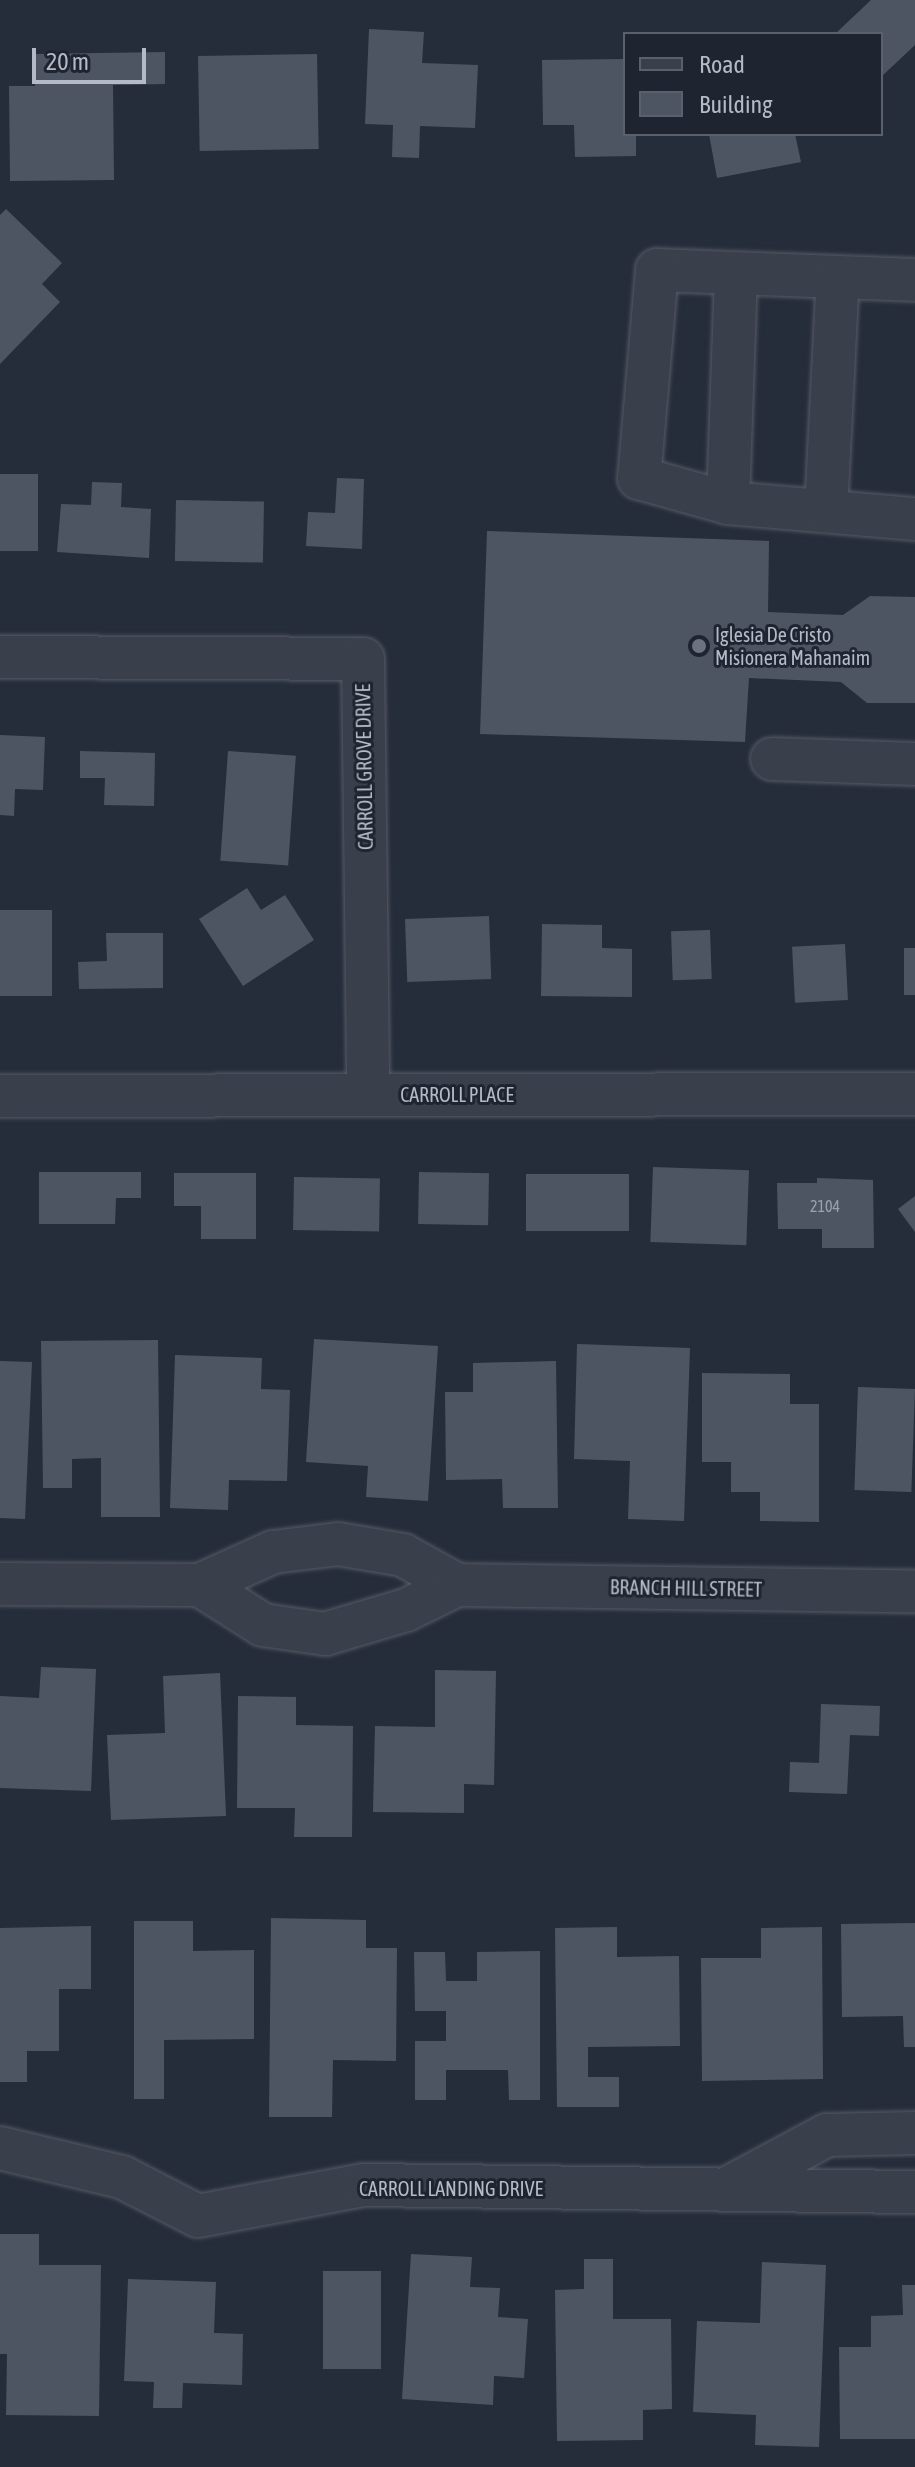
<!DOCTYPE html>
<html>
<head>
<meta charset="utf-8">
<style>
  body { margin:0 }
  #map { position:relative; width:915px; height:2467px; overflow:hidden; background:#262d3a; font-family:"Asap Condensed",sans-serif }
  div>[style] { position:absolute }
  [style*='--x'] { left:calc(var(--x)*1px); top:calc(var(--y)*1px); width:calc(var(--w)*1px); rotate:calc(var(--a)*1deg) }
  .building>* { inset:0; background:#4d5563; transform-origin:0 0 }
  .roads { filter:drop-shadow(0 0 2px #555b66) drop-shadow(0 0 2px #555b66) }
  .minor>* { height:42px; margin:-21px; padding:0 21px; transform-origin:21px; border-radius:21px; background:#3a404b }
  .dots>* { width:22px; height:22px; translate:-50% -50%; box-sizing:border-box; border:4px solid #1f2530; border-radius:50% }
  span { translate:-50% -50%; white-space:nowrap; text-align:center; line-height:1.15; -webkit-text-stroke:6px #1f2530; paint-order:stroke }
  .number-label { font-size:16px; color:#9ba2ad }
  .number-label span { -webkit-text-stroke-width:0 }
  .poi-label { font-size:20px; color:#b5bbc6 }
  .left { translate:0 -50%; text-align:left }
  .street-label { font-size:20px; color:#b5bbc6 }
  .legend { position:absolute; left:623px; top:32px; width:260px; height:104px; box-sizing:border-box; background:#1f2530; border:2px solid #5b616c; margin:0; padding:10px 14px; list-style:none; font-size:24px; color:#b5bbc6 }
  .legend li { display:flex; align-items:center; gap:16px; height:40px }
  .legend b { width:40px; border:2px solid #5b616c }
  .scale { position:absolute; left:32px; top:48px; width:114px; height:36px; box-sizing:border-box; border:4px solid #b5bbc6; border-top:0; padding-left:10px; font-size:24px; line-height:28px; white-space:nowrap; color:#b5bbc6; -webkit-text-stroke:6px #1f2530; paint-order:stroke }
</style>
</head>
<body>
<div id="map">
  <div class="building">
    <div style="clip-path:polygon(871px 0,915px 0,915px 45px,881px 77px,881px 34px,835px 34px)"></div>
    <div style="clip-path:polygon(369px 29px,424px 32px,422px 63px,478px 65px,475px 128px,420px 126px,419px 158px,392px 157px,393px 125px,365px 124px)"></div>
    <div style="clip-path:polygon(165px 52px,165px 84px,113px 85px,114px 180px,10px 181px,9px 86px,35px 86px,34px 54px)"></div>
    <div style="left:317px;top:54px;width:95px;height:119px;rotate:89deg"></div>
    <div style="clip-path:polygon(625px 59px,625px 134px,636px 134px,636px 156px,575px 157px,574px 125px,543px 125px,542px 60px)"></div>
    <div style="clip-path:polygon(709px 134px,795px 134px,801px 162px,717px 178px)"></div>
    <div style="clip-path:polygon(6px 209px,62px 263px,42px 284px,60px 302px,0 364px,0 215px)"></div>
    <div style="left:0;top:474px;width:38px;height:77px"></div>
    <div style="clip-path:polygon(337px 478px,364px 479px,362px 549px,306px 546px,308px 512px,335px 513px)"></div>
    <div style="clip-path:polygon(92px 482px,122px 483px,121px 507px,151px 509px,149px 558px,57px 552px,61px 504px,91px 505px)"></div>
    <div style="left:176px;top:500px;width:88px;height:61px;rotate:1deg"></div>
    <div style="clip-path:polygon(487px 531px,769px 541px,768px 612px,843px 615px,870px 596px,915px 597px,915px 703px,867px 703px,841px 682px,749px 678px,745px 742px,480px 734px)"></div>
    <div style="clip-path:polygon(0 735px,45px 737px,43px 790px,15px 789px,14px 816px,0 815px)"></div>
    <div style="clip-path:polygon(80px 751px,155px 753px,154px 806px,104px 805px,105px 778px,80px 778px)"></div>
    <div style="left:228px;top:751px;width:68px;height:110px;rotate:4deg"></div>
    <div style="clip-path:polygon(247px 888px,261px 910px,285px 895px,314px 940px,243px 986px,199px 919px)"></div>
    <div style="left:0;top:910px;width:52px;height:86px"></div>
    <div style="left:489px;top:916px;width:63px;height:84px;rotate:88deg"></div>
    <div style="clip-path:polygon(542px 924px,602px 925px,602px 948px,632px 949px,632px 997px,541px 996px)"></div>
    <div style="left:710px;top:930px;width:49px;height:39px;rotate:88deg"></div>
    <div style="clip-path:polygon(106px 933px,163px 933px,163px 988px,79px 989px,78px 962px,107px 961px)"></div>
    <div style="left:845px;top:944px;width:56px;height:53px;rotate:87deg"></div>
    <div style="left:904px;top:948px;width:11px;height:47px"></div>
    <div style="left:653px;top:1167px;width:96px;height:75px;rotate:2deg"></div>
    <div style="clip-path:polygon(39px 1172px,141px 1172px,141px 1198px,116px 1198px,115px 1224px,39px 1224px)"></div>
    <div style="left:419px;top:1172px;width:70px;height:52px;rotate:1deg"></div>
    <div style="clip-path:polygon(174px 1173px,256px 1173px,256px 1239px,201px 1239px,201px 1206px,174px 1206px)"></div>
    <div style="left:629px;top:1174px;width:57px;height:103px;rotate:90deg"></div>
    <div style="left:294px;top:1177px;width:86px;height:53px;rotate:1deg"></div>
    <div style="clip-path:polygon(817px 1178px,873px 1180px,874px 1248px,822px 1248px,822px 1229px,778px 1229px,777px 1183px,817px 1183px)"></div>
    <div style="clip-path:polygon(915px 1196px,915px 1232px,898px 1209px)"></div>
    <div style="clip-path:polygon(314px 1339px,438px 1346px,428px 1501px,366px 1497px,368px 1466px,306px 1462px)"></div>
    <div style="clip-path:polygon(158px 1340px,160px 1517px,101px 1517px,101px 1458px,72px 1459px,72px 1488px,43px 1488px,41px 1341px)"></div>
    <div style="clip-path:polygon(577px 1344px,690px 1348px,684px 1521px,628px 1519px,630px 1461px,574px 1459px)"></div>
    <div style="clip-path:polygon(175px 1355px,262px 1358px,261px 1389px,290px 1390px,287px 1481px,229px 1480px,228px 1510px,170px 1508px)"></div>
    <div style="clip-path:polygon(0 1361px,32px 1362px,25px 1519px,0 1518px)"></div>
    <div style="clip-path:polygon(556px 1361px,558px 1508px,503px 1508px,502px 1479px,446px 1480px,445px 1392px,473px 1392px,473px 1363px)"></div>
    <div style="clip-path:polygon(702px 1373px,790px 1374px,790px 1404px,819px 1404px,819px 1522px,760px 1521px,760px 1492px,731px 1492px,731px 1462px,702px 1462px)"></div>
    <div style="left:858px;top:1387px;width:57px;height:103px;rotate:2deg"></div>
    <div style="clip-path:polygon(41px 1667px,96px 1669px,91px 1791px,0 1788px,0 1696px,39px 1698px)"></div>
    <div style="clip-path:polygon(435px 1670px,496px 1671px,494px 1785px,464px 1784px,464px 1813px,373px 1812px,375px 1726px,435px 1727px)"></div>
    <div style="clip-path:polygon(220px 1673px,226px 1816px,111px 1820px,107px 1735px,165px 1733px,163px 1676px)"></div>
    <div style="clip-path:polygon(238px 1696px,296px 1697px,296px 1725px,353px 1726px,352px 1837px,294px 1837px,295px 1808px,237px 1808px)"></div>
    <div style="clip-path:polygon(821px 1704px,880px 1706px,879px 1736px,850px 1735px,847px 1794px,789px 1792px,790px 1762px,819px 1763px)"></div>
    <div style="clip-path:polygon(271px 1918px,366px 1920px,366px 1948px,397px 1948px,396px 2061px,333px 2060px,332px 2117px,269px 2117px)"></div>
    <div style="clip-path:polygon(134px 1921px,193px 1921px,193px 1951px,254px 1950px,254px 2039px,164px 2040px,164px 2099px,134px 2099px)"></div>
    <div style="clip-path:polygon(915px 1923px,915px 2047px,904px 2047px,903px 2016px,842px 2017px,841px 1924px)"></div>
    <div style="clip-path:polygon(91px 1926px,91px 1989px,59px 1989px,59px 2051px,27px 2051px,27px 2082px,0 2082px,0 1928px)"></div>
    <div style="clip-path:polygon(617px 1927px,617px 1957px,679px 1956px,680px 2046px,588px 2047px,588px 2077px,619px 2077px,619px 2107px,557px 2107px,555px 1928px)"></div>
    <div style="clip-path:polygon(822px 1927px,823px 2079px,702px 2081px,701px 1958px,761px 1958px,761px 1928px)"></div>
    <div style="clip-path:polygon(540px 1951px,540px 2100px,509px 2100px,508px 2070px,446px 2070px,446px 2100px,415px 2100px,415px 2041px,446px 2041px,446px 2011px,415px 2011px,414px 1952px,445px 1952px,446px 1981px,477px 1981px,477px 1952px)"></div>
    <div style="clip-path:polygon(0 2234px,39px 2234px,39px 2265px,101px 2265px,99px 2416px,6px 2415px,7px 2354px,0 2354px)"></div>
    <div style="clip-path:polygon(411px 2254px,472px 2257px,470px 2287px,500px 2288px,498px 2317px,528px 2319px,524px 2378px,494px 2376px,493px 2405px,402px 2399px)"></div>
    <div style="clip-path:polygon(584px 2259px,613px 2259px,613px 2319px,671px 2319px,672px 2409px,643px 2410px,643px 2440px,557px 2441px,555px 2290px,584px 2289px)"></div>
    <div style="clip-path:polygon(762px 2262px,826px 2265px,819px 2447px,755px 2445px,756px 2415px,693px 2412px,697px 2321px,760px 2323px)"></div>
    <div style="left:323px;top:2271px;width:58px;height:98px"></div>
    <div style="clip-path:polygon(128px 2279px,216px 2282px,214px 2333px,243px 2334px,242px 2385px,183px 2383px,182px 2408px,153px 2408px,154px 2382px,124px 2381px)"></div>
    <div style="clip-path:polygon(902px 2285px,915px 2285px,915px 2439px,840px 2439px,839px 2347px,871px 2347px,871px 2316px,903px 2315px)"></div>
  </div>
  <div class="roads">
    <div class="minor">
      <div style="--x:915;--y:280;--w:258;--a:-177.8"></div>
      <div style="--x:657;--y:270;--w:209;--a:94.9"></div>
      <div style="--x:639;--y:478;--w:92;--a:15.7"></div>
      <div style="--x:728;--y:503;--w:188;--a:4.9"></div>
      <div style="--x:728;--y:503;--w:230;--a:-88"></div>
      <div style="--x:826;--y:511;--w:234;--a:-87.1"></div>
      <div style="--x:0;--y:657;--w:363;--a:0.3"></div>
      <div style="--x:363;--y:659;--w:435;--a:89.3"></div>
      <div style="--x:772;--y:759;--w:143;--a:2"></div>
      <div style="--x:0;--y:1096;--w:915;--a:-0.13"></div>
      <div style="--x:0;--y:1584;--w:200;--a:0.3"></div>
      <div style="--x:200;--y:1585;--w:80;--a:-24.3"></div>
      <div style="--x:273;--y:1552;--w:65;--a:-7"></div>
      <div style="--x:338;--y:1544;--w:66;--a:9.6"></div>
      <div style="--x:403;--y:1555;--w:62;--a:29.1"></div>
      <div style="--x:200;--y:1585;--w:75;--a:32.4"></div>
      <div style="--x:263;--y:1625;--w:63;--a:8.3"></div>
      <div style="--x:325;--y:1634;--w:84;--a:-16.5"></div>
      <div style="--x:406;--y:1610;--w:57;--a:-26.1"></div>
      <div style="--x:457;--y:1585;--w:458;--a:0.8"></div>
      <div style="--x:0;--y:2148;--w:125;--a:13.4"></div>
      <div style="--x:122;--y:2177;--w:85;--a:27.2"></div>
      <div style="--x:198;--y:2216;--w:169;--a:-10.6"></div>
      <div style="--x:364;--y:2185;--w:551;--a:0.73"></div>
      <div style="--x:730;--y:2187;--w:110;--a:-28.2"></div>
      <div style="--x:827;--y:2135;--w:88;--a:-1.3"></div>
    </div>
  </div>
  <div class="dots">
    <div style="left:699px;top:646px;background:#6b7280"></div>
  </div>
  <div class="number-label">
    <span style="left:825px;top:1206px">2104</span>
  </div>
  <div class="poi-label">
    <span class="left" style="left:715px;top:646px">Iglesia De Cristo<br>Misionera Mahanaim</span>
  </div>
  <div class="street-label">
    <span style="left:364px;top:767px;rotate:-91deg">CARROLL GROVE DRIVE</span>
    <span style="left:457px;top:1094px">CARROLL PLACE</span>
    <span style="left:686px;top:1588px;rotate:1deg">BRANCH HILL STREET</span>
    <span style="left:451px;top:2188px">CARROLL LANDING DRIVE</span>
  </div>
  <ul class="legend">
  <li><b style="height:10px;background:#3a404b"></b>Road</li>
  <li><b style="height:22px;background:#4d5563"></b>Building</li>
  </ul>
  <div class="scale">20 m</div>
</div>
</body>
</html>
